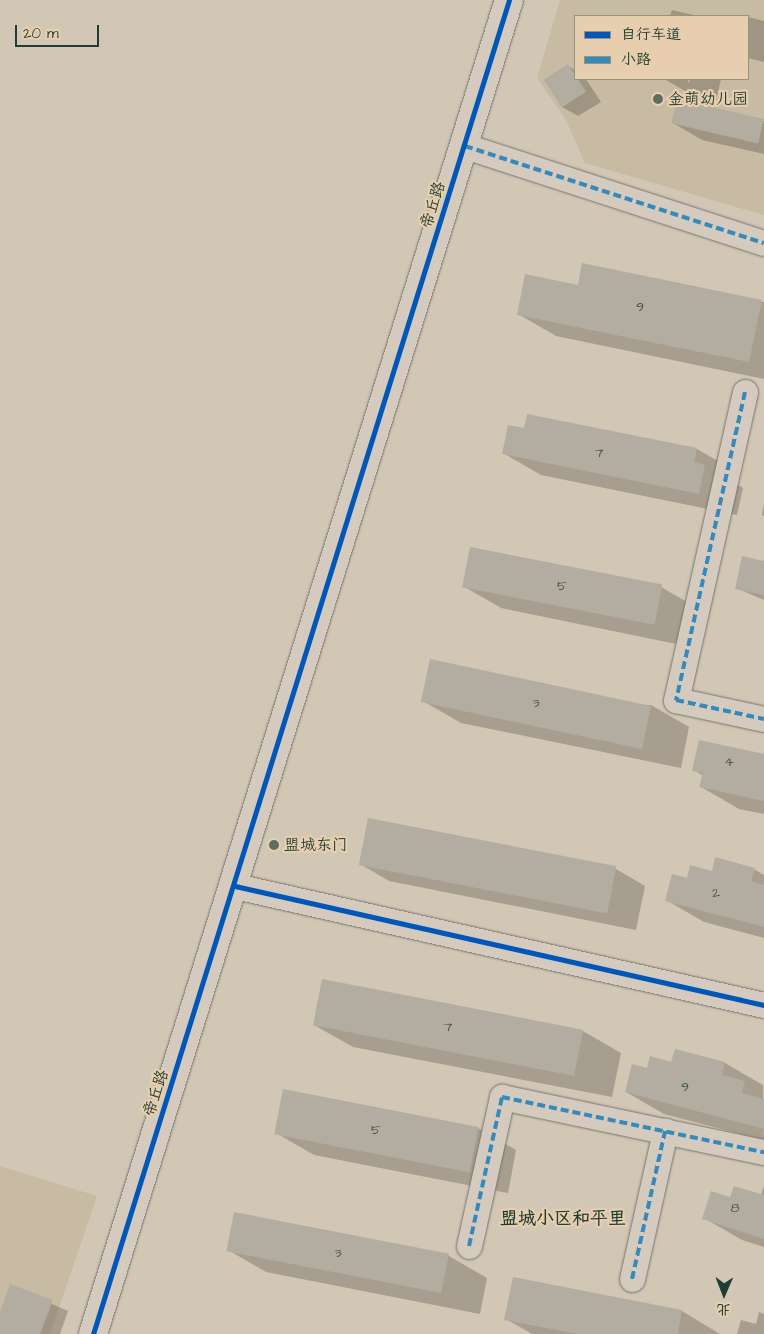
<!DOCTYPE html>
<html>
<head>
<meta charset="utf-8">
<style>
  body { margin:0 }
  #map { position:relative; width:764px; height:1334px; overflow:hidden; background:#d2c6b5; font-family:"Architects Daughter","LXGW WenKai TC",sans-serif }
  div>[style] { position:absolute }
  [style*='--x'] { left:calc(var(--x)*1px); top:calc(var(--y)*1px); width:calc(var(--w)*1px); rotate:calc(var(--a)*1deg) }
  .built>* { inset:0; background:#c8bba3 }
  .shadow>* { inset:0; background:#0003 }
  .building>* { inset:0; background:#b3aca0; transform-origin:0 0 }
  .roads { filter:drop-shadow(0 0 1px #75756c) drop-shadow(0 0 1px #75756c) }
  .street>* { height:25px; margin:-12.5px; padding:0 12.5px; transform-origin:12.5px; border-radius:12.5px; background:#d4cabe }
  .secondary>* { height:28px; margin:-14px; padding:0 14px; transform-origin:14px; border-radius:14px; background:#d4cabe }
  .quiet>* { height:4px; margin-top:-2px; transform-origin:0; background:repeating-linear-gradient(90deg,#3589bb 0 8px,transparent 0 12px) }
  .cycleway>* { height:5px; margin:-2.5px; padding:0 2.5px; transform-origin:2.5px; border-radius:2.5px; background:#0057b8 }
  .dots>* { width:14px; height:14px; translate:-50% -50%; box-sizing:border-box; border:2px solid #e6ceae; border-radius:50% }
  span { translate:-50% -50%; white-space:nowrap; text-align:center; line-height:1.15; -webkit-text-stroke:4.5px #e6ceae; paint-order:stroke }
  .number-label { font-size:14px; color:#44594f }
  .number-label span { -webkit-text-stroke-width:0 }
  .poi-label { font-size:16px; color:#1f3d34 }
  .left { translate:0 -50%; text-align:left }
  .street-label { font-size:16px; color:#1f3d34 }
  .neighbourhood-label { font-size:18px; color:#1f3d34; font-weight:700 }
  .legend { position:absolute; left:574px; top:15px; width:175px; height:65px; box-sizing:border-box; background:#e6ceae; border:1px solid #96947d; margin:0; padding:6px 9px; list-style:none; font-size:15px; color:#1f3d34 }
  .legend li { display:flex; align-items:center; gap:10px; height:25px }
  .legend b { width:25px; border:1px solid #96947d }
  .north { position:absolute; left:699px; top:1269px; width:50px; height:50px; -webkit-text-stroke:4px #e6ceae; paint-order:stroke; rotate:181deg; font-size:14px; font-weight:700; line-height:20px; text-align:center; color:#1f3d34 }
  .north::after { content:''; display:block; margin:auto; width:18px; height:22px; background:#1f3d34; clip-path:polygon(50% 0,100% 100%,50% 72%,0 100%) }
  .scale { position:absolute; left:15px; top:25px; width:84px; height:22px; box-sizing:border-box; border:2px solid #1f3d34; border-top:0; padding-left:6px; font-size:15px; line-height:18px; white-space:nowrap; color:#1f3d34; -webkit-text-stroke:4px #e6ceae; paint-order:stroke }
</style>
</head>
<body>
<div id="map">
  <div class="built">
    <div style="clip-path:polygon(evenodd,560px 0,764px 0,764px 215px,585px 163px,566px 120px,537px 78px,560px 0,575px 16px,748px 16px,748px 79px,575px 79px,575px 16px)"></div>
    <div style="clip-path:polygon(0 1166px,97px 1196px,50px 1334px,0 1334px)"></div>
  </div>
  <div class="shadow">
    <div style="clip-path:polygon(672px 10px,698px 16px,670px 16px)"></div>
    <div style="clip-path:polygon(748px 17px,764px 21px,764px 62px,748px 58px)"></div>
    <div style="clip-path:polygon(568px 66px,575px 70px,575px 79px,586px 79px,601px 102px,578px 116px,562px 107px)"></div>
    <div style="clip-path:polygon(664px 79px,687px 79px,689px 83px,690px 79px,721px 79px,716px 101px,694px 96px)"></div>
    <div style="clip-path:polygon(764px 121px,764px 154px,702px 140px,673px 123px)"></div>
    <div style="clip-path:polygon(583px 265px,764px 302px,764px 379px,556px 336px,518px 314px,579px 286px)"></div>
    <div style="clip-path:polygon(528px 415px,697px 449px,735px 471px,733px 482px,743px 488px,737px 515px,541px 475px,503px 453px,525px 429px)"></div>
    <div style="clip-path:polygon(764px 503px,764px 516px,762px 515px)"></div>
    <div style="clip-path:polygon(764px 562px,764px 600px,736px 588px)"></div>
    <div style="clip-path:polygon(463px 586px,661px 587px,699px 609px,691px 647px,501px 608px)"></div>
    <div style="clip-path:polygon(423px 701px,651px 705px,689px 727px,681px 768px,461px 723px)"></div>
    <div style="clip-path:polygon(764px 755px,764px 814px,739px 809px,701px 787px,703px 776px,694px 770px)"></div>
    <div style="clip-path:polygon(369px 819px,616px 869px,645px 886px,636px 930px,389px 881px,360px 864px)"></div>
    <div style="clip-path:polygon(754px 869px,764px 875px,764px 938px,704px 922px,666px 900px,688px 879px,713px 872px)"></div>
    <div style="clip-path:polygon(314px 1025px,583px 1031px,621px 1053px,612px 1097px,353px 1047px)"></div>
    <div style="clip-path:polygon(676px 1050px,725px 1063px,763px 1085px,764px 1140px,664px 1114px,626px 1092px,648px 1070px,672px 1064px)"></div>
    <div style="clip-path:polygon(284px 1090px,478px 1128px,516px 1150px,508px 1193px,314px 1155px,276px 1133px)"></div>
    <div style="clip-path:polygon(764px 1185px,764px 1247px,742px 1240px,704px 1218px,731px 1198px,761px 1195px)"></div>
    <div style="clip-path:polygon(228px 1250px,449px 1256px,487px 1278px,480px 1314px,266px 1272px)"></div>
    <div style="clip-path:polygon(11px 1286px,68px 1311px,60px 1334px,0 1334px,0 1315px)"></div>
    <div style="clip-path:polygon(682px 1311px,720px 1334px,532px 1334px,506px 1319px)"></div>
    <div style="clip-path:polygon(759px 1312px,764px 1314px,764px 1334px,737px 1334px,741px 1320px,756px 1324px)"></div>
  </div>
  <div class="building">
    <div style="left:568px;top:64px;width:33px;height:29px;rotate:57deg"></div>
    <div style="left:677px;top:99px;width:89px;height:25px;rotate:13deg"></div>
    <div style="clip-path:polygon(582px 263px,762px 300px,749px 362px,517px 315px,525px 274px,578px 285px)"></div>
    <div style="clip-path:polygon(527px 414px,697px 448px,694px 462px,705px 465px,699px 494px,502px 454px,508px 425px,524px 428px)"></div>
    <div style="left:470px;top:547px;width:196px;height:41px;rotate:11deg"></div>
    <div style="clip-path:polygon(742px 556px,764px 561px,764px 595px,735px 589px)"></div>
    <div style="left:430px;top:659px;width:226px;height:44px;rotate:12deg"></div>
    <div style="clip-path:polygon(699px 740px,764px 754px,764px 801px,699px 787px,703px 773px,692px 771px)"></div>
    <div style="left:368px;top:818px;width:253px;height:48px;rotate:11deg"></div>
    <div style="clip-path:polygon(715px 857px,755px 868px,751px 881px,764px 885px,764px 927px,665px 901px,672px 874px,687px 878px,690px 865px,712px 871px)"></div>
    <div style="left:322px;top:979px;width:266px;height:47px;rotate:11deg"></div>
    <div style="clip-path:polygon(675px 1049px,725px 1062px,722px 1075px,745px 1081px,742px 1093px,764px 1099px,764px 1129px,625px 1092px,632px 1064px,647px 1068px,650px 1056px,671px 1062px)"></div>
    <div style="left:283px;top:1089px;width:199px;height:46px;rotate:11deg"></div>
    <div style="clip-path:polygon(734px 1186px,764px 1195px,764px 1239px,702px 1219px,711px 1191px,730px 1197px)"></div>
    <div style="left:234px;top:1212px;width:219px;height:40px;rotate:11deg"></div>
    <div style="clip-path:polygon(513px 1277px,682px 1310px,678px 1334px,578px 1334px,504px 1320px)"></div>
    <div style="clip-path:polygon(10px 1284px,53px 1300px,40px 1334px,0 1334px,0 1312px)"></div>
  </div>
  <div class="roads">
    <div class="street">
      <div style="--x:465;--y:146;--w:314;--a:18"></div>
      <div style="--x:745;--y:392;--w:316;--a:102.6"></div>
      <div style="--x:676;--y:700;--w:90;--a:12.2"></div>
      <div style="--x:235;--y:886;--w:542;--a:12.68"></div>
      <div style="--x:469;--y:1246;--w:153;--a:-77.5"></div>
      <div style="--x:502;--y:1097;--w:268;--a:11.9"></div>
      <div style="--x:632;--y:1279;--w:152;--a:-77.4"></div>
    </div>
    <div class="secondary">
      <div style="--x:93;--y:1334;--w:1397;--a:-72.68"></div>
    </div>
  </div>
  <div class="quiet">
    <div style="--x:465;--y:146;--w:314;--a:18"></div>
    <div style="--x:745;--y:392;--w:316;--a:102.6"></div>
    <div style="--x:676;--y:700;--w:90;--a:12.2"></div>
    <div style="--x:469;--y:1246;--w:153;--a:-77.5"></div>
    <div style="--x:502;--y:1097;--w:268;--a:11.9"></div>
    <div style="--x:632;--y:1279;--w:152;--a:-77.4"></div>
  </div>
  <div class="cycleway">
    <div style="--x:235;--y:886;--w:542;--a:12.68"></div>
    <div style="--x:93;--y:1334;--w:1397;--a:-72.68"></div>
  </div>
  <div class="dots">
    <div style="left:658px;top:99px;background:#5e6d61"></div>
    <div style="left:274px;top:845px;background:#5e6d61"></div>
  </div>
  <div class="number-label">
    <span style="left:640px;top:307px">9</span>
    <span style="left:599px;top:453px">7</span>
    <span style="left:562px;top:586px">5</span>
    <span style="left:536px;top:703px">3</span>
    <span style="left:729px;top:762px">4</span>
    <span style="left:716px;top:893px">2</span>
    <span style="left:448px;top:1027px">7</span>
    <span style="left:685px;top:1087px">9</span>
    <span style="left:376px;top:1130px">5</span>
    <span style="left:735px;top:1208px">8</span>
    <span style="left:338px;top:1253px">3</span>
  </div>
  <div class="poi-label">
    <span class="left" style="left:668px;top:99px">金萌幼儿园</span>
    <span class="left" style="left:284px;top:845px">盟城东门</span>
  </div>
  <div class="street-label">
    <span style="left:433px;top:205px;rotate:-73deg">帝丘路</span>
    <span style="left:156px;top:1093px;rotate:-72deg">帝丘路</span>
  </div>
  <div class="neighbourhood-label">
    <span style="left:563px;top:1219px">盟城小区和平里</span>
  </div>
  <ul class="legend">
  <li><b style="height:6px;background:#0057b8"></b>自行车道</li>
  <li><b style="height:6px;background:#3589bb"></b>小路</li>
  </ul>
  <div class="north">北</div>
  <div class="scale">20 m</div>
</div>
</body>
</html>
